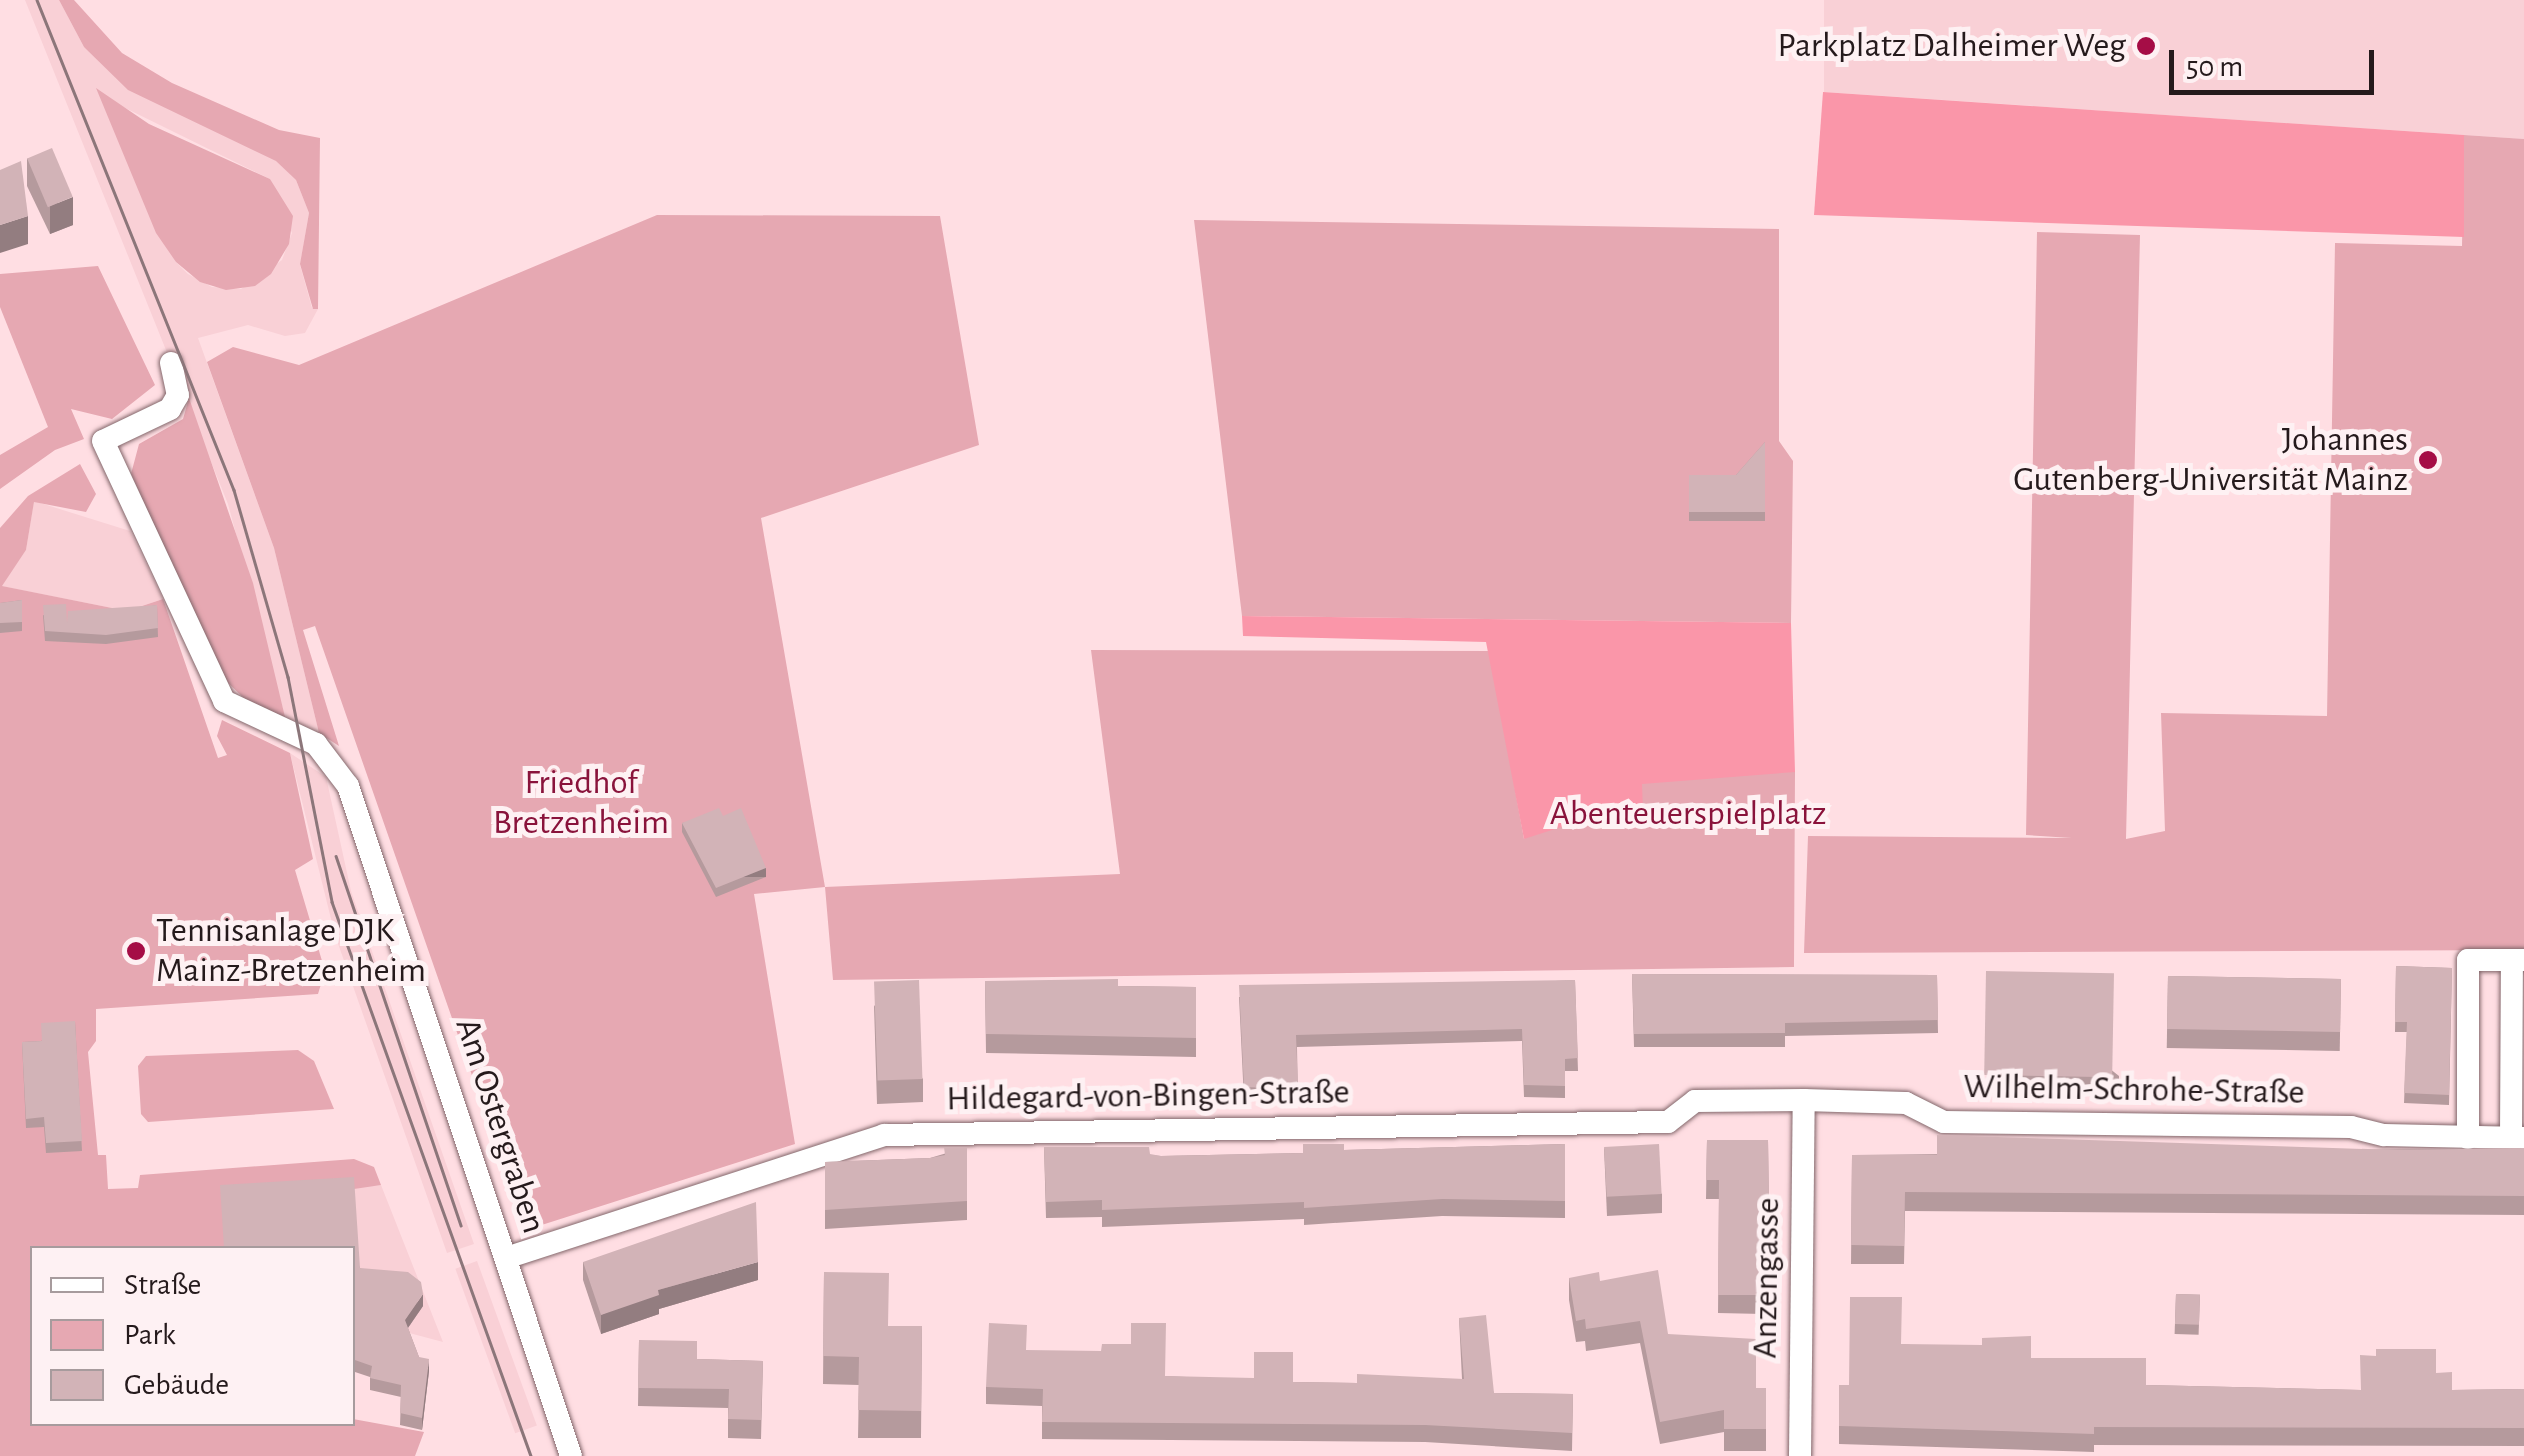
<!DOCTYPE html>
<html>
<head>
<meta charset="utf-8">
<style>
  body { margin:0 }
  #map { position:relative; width:2524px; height:1456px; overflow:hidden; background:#ffdee3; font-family:"Alegreya Sans",sans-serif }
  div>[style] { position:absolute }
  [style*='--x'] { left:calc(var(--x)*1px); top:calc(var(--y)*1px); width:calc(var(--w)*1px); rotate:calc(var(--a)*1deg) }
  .built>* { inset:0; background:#f9d0d6; transform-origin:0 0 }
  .green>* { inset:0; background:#e6a8b2 }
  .forest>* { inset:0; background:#fa96a9 }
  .roads { filter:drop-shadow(0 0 2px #83676b) drop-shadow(0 0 2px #83676b) }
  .minor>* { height:22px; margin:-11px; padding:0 11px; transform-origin:11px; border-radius:11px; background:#fff }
  .tram>* { height:2.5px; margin:-1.25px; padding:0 1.25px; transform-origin:1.25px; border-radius:1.25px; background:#8c767a }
  .wall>* { inset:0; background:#b59a9d; transform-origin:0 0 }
  .shaded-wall>* { inset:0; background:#937d80; transform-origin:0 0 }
  .building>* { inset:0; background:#d2b3b7; transform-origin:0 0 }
  .dots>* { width:28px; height:28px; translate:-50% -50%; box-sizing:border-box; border:5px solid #fef1f3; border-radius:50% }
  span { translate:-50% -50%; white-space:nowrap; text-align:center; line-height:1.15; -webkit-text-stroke:10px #fef1f3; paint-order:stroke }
  .poi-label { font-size:35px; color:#251a1c }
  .right { translate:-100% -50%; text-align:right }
  .left { translate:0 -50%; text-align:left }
  .park-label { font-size:35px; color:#89133b }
  .street-label { font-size:35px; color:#251a1c }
  .legend { position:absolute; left:30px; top:1246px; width:325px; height:180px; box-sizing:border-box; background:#fef1f3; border:2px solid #a79b9d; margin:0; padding:12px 18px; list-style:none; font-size:30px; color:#251a1c }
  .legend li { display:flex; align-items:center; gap:20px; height:50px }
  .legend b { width:50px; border:2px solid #a79b9d }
  .scale { position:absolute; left:2169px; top:50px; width:205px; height:45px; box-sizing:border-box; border:5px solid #251a1c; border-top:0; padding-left:12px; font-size:30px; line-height:35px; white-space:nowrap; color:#251a1c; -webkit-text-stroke:8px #fef1f3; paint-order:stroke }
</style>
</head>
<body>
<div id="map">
  <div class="built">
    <div style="clip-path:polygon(evenodd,25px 0,59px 0,84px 47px,277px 161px,296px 180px,309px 213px,300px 265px,312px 308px,318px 309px,305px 333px,285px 336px,248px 325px,198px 338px,274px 548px,319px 733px,285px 717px,228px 504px,25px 0,115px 103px,270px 179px,292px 233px,282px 260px,241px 289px,212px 287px,188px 274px,176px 262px,115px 103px)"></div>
    <div style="clip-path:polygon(1824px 0,2524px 0,2524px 139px,1824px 92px)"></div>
    <div style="clip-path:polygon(34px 501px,130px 531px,163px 599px,127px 611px,1px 586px,26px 550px)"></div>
    <div style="clip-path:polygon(290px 753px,326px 777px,351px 891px,474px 1244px,447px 1253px,335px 935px)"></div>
    <div style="clip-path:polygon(381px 1185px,443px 1342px,353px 1318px,352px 1248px,220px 1197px)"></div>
    <div style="left:477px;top:1261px;width:175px;height:23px;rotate:70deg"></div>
  </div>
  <div class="green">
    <div style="clip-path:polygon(59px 0,74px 0,122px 53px,172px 83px,279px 130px,320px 138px,318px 309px,313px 309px,300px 264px,309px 213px,296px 180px,276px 161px,128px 90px,84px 47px)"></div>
    <div style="clip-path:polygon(96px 88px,149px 124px,270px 179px,293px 216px,289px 244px,271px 274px,255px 286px,226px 290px,200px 282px,176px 262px,156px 233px)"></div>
    <div style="clip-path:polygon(2464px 135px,2524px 139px,2524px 950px,1804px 953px,1808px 836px,2072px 838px,2026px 835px,2037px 232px,2140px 235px,2126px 839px,2165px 831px,2161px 713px,2327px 716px,2335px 243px,2462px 246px)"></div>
    <div style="clip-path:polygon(657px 215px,940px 216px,979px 445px,761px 518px,825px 887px,1120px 874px,1091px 650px,1490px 651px,1524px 839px,1588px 765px,1795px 772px,1794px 967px,833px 980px,825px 887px,754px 894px,795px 1144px,526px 1230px,315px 626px,303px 630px,339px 746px,319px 733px,274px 548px,207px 362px,233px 347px,299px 365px)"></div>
    <div style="clip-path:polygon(1194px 220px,1779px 229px,1779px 441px,1793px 461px,1791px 623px,1242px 616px)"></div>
    <div style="clip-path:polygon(98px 266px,155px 385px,112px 419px,71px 409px,84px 439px,55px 450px,0 489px,0 455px,48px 427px,0 307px,0 274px)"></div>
    <div style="clip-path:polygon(189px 398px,253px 583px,285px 717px,249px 703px,224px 679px,131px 474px,139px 444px,183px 419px)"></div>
    <div style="clip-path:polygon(80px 464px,96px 494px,86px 512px,34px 502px,26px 550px,2px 586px,127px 611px,163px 599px,218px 758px,227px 755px,217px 736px,222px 720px,290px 753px,313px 859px,295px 870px,325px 971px,318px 994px,96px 1009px,96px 1041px,88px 1052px,98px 1155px,106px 1155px,108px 1189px,138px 1188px,140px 1175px,354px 1159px,374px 1167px,381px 1185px,354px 1189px,223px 1248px,32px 1248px,32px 1424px,353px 1419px,424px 1432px,415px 1456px,0 1456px,0 528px,28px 496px)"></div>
    <div style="clip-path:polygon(298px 1050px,314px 1061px,334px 1109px,148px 1122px,141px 1114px,138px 1066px,146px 1056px)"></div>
  </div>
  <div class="forest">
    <div style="clip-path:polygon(1823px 92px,2464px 135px,2464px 237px,1814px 215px)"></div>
    <div style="clip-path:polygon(1242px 616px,1791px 623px,1795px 772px,1642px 784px,1643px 811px,1589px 818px,1524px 839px,1486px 642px,1243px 636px)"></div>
  </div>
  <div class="roads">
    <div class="minor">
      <div style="--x:171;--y:363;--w:33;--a:78"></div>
      <div style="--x:178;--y:395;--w:16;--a:120"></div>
      <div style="--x:170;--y:409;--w:74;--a:154.5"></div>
      <div style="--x:103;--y:441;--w:287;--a:65"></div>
      <div style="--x:224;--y:701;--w:102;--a:25.1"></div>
      <div style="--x:316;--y:744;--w:53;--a:52.7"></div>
      <div style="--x:348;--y:786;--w:706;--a:71.59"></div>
      <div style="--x:2468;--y:1138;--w:178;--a:-90"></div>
      <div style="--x:2468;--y:960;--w:44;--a:0"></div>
      <div style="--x:2511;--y:1138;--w:178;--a:-89.7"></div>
      <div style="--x:2512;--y:960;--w:12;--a:0"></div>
      <div style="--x:506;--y:1258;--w:398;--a:-18"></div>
      <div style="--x:884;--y:1135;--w:784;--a:-0.95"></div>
      <div style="--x:1668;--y:1122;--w:34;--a:-38"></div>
      <div style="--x:1695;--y:1101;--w:109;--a:-0.5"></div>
      <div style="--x:1804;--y:1100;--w:102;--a:1.7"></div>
      <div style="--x:1906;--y:1103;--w:42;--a:26.6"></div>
      <div style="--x:1944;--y:1122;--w:407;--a:0.7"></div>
      <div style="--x:2351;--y:1127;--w:34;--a:14"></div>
      <div style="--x:2384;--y:1135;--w:140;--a:1.2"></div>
      <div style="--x:1800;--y:1456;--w:356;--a:-89.4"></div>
    </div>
  </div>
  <div class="tram">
    <div style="--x:37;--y:0;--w:528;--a:68.1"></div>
    <div style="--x:234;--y:490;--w:195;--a:73.9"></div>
    <div style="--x:288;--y:677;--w:229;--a:78.9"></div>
    <div style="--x:332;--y:902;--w:589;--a:70.24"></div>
    <div style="--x:336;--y:856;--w:390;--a:71.3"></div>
  </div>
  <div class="wall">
    <div style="clip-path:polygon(27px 158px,73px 225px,50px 234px,27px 186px)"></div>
    <div style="clip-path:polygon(1765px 442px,1765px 521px,1689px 521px,1689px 475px,1736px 475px)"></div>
    <div style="clip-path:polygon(22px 600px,22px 631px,0 633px,0 603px)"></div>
    <div style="clip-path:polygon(157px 605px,158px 637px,106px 644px,45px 641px,43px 615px,67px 623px)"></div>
    <div style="clip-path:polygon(723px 816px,766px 877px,716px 897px,682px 832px,682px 823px)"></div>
    <div style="clip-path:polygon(2396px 966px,2452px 968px,2449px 1105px,2404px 1103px,2407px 1032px,2395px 1032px)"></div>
    <div style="clip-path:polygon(1986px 971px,2119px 1076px,2119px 1095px,1992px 1094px)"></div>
    <div style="clip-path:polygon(1632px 974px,1937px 975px,1938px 1033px,1785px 1036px,1785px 1047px,1634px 1047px)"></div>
    <div style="left:2168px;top:976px;width:173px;height:72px;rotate:1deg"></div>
    <div style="clip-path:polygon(1575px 980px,1578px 1071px,1565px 1071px,1565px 1098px,1524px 1097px,1522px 1041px,1297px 1047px,1298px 1101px,1244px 1100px,1239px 997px)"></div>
    <div style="clip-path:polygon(985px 981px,1118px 986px,1196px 987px,1196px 1057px,986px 1053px)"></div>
    <div style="clip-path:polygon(874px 1005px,923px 1079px,923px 1102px,877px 1104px)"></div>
    <div style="clip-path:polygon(75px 1021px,82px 1151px,46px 1153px,44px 1127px,26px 1128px,22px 1042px,41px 1041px)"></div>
    <div style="clip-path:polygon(1707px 1140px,1768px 1140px,1770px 1279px,1764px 1279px,1763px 1314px,1718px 1313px,1719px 1199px,1706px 1199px)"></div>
    <div style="clip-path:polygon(1565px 1144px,1565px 1218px,1442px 1216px,1304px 1225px,1304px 1219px,1102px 1227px,1102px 1217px,1046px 1218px,1044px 1147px,1161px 1156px,1303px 1153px,1344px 1150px)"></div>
    <div style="clip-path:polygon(967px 1147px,967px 1220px,825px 1229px,825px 1162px,930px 1158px)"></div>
    <div style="clip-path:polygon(1604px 1148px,1662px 1194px,1662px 1213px,1607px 1216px)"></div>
    <div style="clip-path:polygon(2524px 1148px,2524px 1215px,1905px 1211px,1904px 1264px,1851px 1264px,1852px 1155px)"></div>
    <div style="clip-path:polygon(352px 1248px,360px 1268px,423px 1306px,408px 1328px,419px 1357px,429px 1371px,422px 1430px,400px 1425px,401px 1397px,370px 1390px,370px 1377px,352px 1371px)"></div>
    <div style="clip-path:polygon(583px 1262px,758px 1280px,659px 1309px,659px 1314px,601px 1334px,583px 1280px)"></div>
    <div style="clip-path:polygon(824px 1272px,888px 1326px,922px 1326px,921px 1438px,858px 1438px,859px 1385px,823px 1384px)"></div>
    <div style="clip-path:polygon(1569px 1278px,1600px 1281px,1668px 1334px,1756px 1388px,1766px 1388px,1766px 1451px,1724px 1451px,1724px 1432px,1660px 1444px,1640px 1343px,1586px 1351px,1585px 1341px,1576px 1342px,1569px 1300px)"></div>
    <div style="left:2176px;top:1294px;width:24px;height:40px;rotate:2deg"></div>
    <div style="clip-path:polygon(1459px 1318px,1494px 1393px,1573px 1394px,1572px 1451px,1425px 1442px,1042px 1439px,1042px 1406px,986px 1404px,986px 1387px,1165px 1376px,1293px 1382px,1357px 1383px,1462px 1379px)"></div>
    <div style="clip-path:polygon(639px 1340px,697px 1359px,763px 1361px,761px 1439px,728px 1438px,728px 1408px,638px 1406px)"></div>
    <div style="clip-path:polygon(1902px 1344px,2031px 1358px,2146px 1385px,2361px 1390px,2436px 1373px,2452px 1390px,2524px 1389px,2524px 1446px,2094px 1445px,2094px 1452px,1839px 1444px,1839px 1385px,1849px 1385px)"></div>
  </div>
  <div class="shaded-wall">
    <div style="clip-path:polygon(73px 197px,73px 225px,50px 234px,50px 206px)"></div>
    <div style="clip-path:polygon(28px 216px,28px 244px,0 253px,0 225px)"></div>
    <div style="left:766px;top:868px;width:9px;height:54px;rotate:90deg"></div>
    <div style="clip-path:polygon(758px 1262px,758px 1280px,659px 1309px,659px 1314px,601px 1334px,601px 1315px,658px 1290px)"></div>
    <div style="clip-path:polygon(423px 1294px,423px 1306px,405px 1332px,405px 1320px)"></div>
    <div style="clip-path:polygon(429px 1359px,429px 1371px,422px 1430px,422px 1418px)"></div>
  </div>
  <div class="building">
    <div style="left:52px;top:148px;width:53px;height:27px;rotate:67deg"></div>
    <div style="clip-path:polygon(21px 161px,28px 216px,0 225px,0 170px)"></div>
    <div style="clip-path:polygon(1765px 442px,1765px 512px,1689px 512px,1689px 475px,1736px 475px)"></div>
    <div style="clip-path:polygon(22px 600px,22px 622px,0 623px,0 603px)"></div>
    <div style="clip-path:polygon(66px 604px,67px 623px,68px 611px,157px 605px,158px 628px,106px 635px,45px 631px,43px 605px)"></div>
    <div style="clip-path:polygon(719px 808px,723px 816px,741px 808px,766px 868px,716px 888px,682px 823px)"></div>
    <div style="clip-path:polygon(2396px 966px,2452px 968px,2449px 1095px,2404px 1093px,2407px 1022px,2395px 1022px)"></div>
    <div style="left:1986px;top:971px;width:128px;height:104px;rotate:1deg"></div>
    <div style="clip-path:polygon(1632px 974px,1937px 975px,1938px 1020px,1785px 1023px,1785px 1033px,1634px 1034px)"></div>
    <div style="left:2168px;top:976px;width:173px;height:53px;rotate:1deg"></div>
    <div style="clip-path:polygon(1118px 979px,1118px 986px,1196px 987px,1196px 1038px,986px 1034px,985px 981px)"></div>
    <div style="left:919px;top:980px;width:99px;height:45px;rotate:88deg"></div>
    <div style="clip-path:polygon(1575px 980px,1578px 1058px,1565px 1059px,1565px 1086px,1524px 1085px,1522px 1029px,1296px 1035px,1298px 1089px,1244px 1087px,1239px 985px)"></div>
    <div style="clip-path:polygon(75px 1021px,82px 1141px,46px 1143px,44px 1117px,26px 1119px,22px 1042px,42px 1041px,41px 1023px)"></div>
    <div style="clip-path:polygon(1937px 1135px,2396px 1150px,2524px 1148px,2524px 1196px,1905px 1192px,1904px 1246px,1851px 1245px,1852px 1155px,1937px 1155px)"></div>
    <div style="clip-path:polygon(1707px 1140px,1768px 1140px,1770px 1260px,1764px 1260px,1763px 1295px,1718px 1295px,1719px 1180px,1706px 1180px)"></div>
    <div style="clip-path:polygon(1303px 1144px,1344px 1144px,1344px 1150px,1565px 1144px,1565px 1201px,1442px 1199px,1304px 1208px,1304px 1202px,1102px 1210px,1102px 1200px,1046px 1202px,1044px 1147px,1149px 1147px,1150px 1154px,1161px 1156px,1303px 1153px)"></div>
    <div style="left:1659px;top:1144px;width:50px;height:55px;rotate:87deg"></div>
    <div style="clip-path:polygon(944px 1147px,967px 1147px,967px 1201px,825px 1210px,825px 1162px,930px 1158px,945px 1155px)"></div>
    <div style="clip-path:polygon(354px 1177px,360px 1268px,408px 1272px,421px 1282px,423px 1294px,405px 1320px,419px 1357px,429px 1359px,422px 1418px,400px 1413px,401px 1385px,370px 1378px,372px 1366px,352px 1359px,352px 1248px,224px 1248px,220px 1185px)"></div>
    <div style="clip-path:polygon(756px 1202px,758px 1262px,658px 1290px,659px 1295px,601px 1315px,583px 1262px)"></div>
    <div style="clip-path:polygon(1658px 1270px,1668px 1334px,1756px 1339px,1756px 1388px,1766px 1388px,1766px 1429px,1724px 1429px,1724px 1410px,1660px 1422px,1640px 1321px,1586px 1329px,1585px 1319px,1576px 1321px,1569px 1278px,1599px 1272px,1600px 1281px)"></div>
    <div style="clip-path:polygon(824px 1272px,889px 1273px,888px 1326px,922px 1326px,921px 1411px,858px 1410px,859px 1357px,823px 1356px)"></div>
    <div style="left:2176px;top:1294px;width:24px;height:30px;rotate:2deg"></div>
    <div style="clip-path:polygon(1850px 1297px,1902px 1297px,1901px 1344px,1982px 1345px,1982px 1338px,2031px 1336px,2031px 1358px,2146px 1358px,2146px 1385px,2361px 1390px,2360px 1355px,2376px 1356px,2376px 1349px,2436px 1349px,2436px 1373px,2452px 1372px,2452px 1390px,2524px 1389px,2524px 1428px,2094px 1427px,2094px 1434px,1839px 1426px,1839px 1385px,1849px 1385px)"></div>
    <div style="clip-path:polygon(1486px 1315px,1494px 1393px,1573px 1394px,1572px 1433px,1425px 1425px,1042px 1422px,1043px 1389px,986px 1387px,989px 1323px,1027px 1325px,1026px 1350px,1101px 1351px,1102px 1344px,1131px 1344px,1131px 1323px,1166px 1323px,1165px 1376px,1254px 1378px,1254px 1352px,1293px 1352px,1293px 1382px,1357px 1383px,1357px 1374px,1464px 1379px,1459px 1318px)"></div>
    <div style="clip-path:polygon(639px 1340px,697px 1341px,697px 1359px,763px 1361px,761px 1420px,728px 1419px,729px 1389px,638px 1388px)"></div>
  </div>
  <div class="dots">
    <div style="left:2146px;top:46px;background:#a50d46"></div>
    <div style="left:2428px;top:460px;background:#a50d46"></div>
    <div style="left:136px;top:951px;background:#a50d46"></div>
  </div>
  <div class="poi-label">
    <span class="right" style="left:2126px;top:46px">Parkplatz Dalheimer Weg</span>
    <span class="right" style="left:2408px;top:460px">Johannes<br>Gutenberg-Universität Mainz</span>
    <span class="left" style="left:156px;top:951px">Tennisanlage DJK<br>Mainz-Bretzenheim</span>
  </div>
  <div class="park-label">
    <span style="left:581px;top:803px">Friedhof<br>Bretzenheim</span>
    <span style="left:1688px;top:814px">Abenteuerspielplatz</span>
  </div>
  <div class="street-label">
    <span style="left:2134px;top:1090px;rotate:1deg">Wilhelm-Schrohe-Straße</span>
    <span style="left:1148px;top:1096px;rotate:-1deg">Hildegard-von-Bingen-Straße</span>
    <span style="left:500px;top:1126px;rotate:72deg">Am Ostergraben</span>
    <span style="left:1767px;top:1278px;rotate:-89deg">Anzengasse</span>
  </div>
  <ul class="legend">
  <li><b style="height:12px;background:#fff"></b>Straße</li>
  <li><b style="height:28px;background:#e6a8b2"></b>Park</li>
  <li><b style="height:28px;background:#d2b3b7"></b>Gebäude</li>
  </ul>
  <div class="scale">50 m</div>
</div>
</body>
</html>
